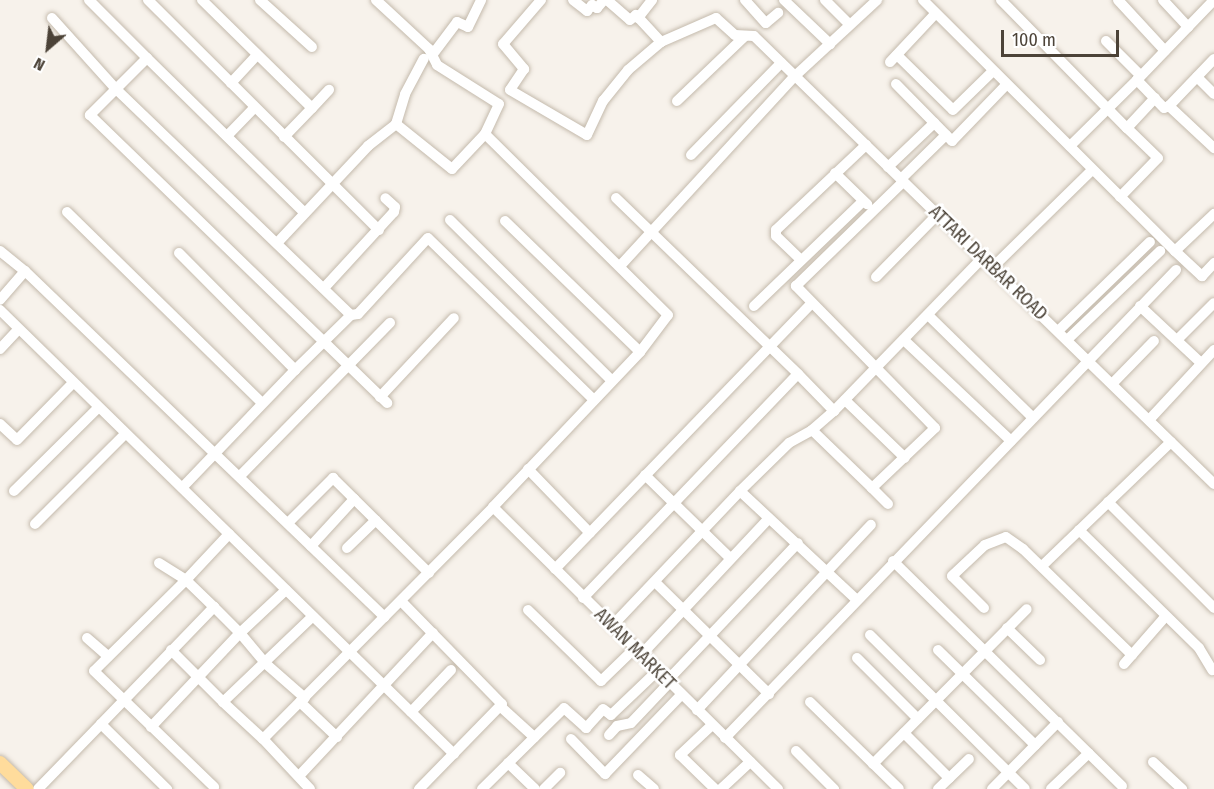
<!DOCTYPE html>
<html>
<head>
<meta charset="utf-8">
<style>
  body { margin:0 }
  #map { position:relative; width:1214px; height:789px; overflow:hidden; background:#f7f2eb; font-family:"Fira Sans Condensed",sans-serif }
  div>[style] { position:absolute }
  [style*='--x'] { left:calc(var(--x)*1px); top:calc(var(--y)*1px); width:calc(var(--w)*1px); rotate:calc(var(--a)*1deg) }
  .roads { filter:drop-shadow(0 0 2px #c4baac) drop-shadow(0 0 2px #c4baac) }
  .minor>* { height:10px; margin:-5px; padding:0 5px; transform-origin:5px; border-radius:5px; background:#fff }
  .major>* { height:14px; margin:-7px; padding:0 7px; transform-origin:7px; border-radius:7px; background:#ffdc9c }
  span { translate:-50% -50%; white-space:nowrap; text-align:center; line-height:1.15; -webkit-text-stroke:5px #fff; paint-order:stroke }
  .street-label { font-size:18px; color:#4c4338 }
  .north { position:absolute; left:18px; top:18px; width:60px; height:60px; -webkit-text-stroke:4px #fff; paint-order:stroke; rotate:208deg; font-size:16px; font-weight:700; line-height:24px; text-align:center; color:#4c4338 }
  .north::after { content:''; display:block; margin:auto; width:21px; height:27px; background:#4c4338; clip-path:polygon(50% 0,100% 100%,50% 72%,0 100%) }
  .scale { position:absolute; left:1001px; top:30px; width:118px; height:27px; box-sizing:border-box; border:3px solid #4c4338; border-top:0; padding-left:8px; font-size:18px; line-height:21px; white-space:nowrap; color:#4c4338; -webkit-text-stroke:4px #fff; paint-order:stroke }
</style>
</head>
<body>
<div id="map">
  <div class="roads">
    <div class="minor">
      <div style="--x:89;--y:0;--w:82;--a:45"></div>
      <div style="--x:147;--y:58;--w:81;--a:135"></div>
      <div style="--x:90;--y:115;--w:414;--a:44.1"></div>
      <div style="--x:148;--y:0;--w:326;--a:44.9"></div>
      <div style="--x:202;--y:0;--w:154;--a:44.5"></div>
      <div style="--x:312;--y:108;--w:25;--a:-47"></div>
      <div style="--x:260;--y:0;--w:70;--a:42.1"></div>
      <div style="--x:376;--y:0;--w:72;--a:42.8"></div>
      <div style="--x:429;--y:49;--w:18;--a:63"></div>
      <div style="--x:437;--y:65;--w:73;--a:32.2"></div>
      <div style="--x:499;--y:104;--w:33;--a:115"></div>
      <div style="--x:485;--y:134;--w:48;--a:133.3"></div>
      <div style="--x:452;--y:169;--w:72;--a:-141.2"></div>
      <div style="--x:541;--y:0;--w:58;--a:130.8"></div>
      <div style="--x:503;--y:44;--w:33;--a:50"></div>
      <div style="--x:524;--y:69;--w:25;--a:124"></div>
      <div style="--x:510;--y:90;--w:89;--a:30.3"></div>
      <div style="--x:587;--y:135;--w:38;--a:-65"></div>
      <div style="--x:603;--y:101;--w:40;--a:-51"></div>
      <div style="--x:628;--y:70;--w:43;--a:-40.3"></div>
      <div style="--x:661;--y:42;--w:60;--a:-23.6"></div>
      <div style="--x:716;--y:18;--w:25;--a:42"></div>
      <div style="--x:735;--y:35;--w:19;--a:3"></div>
      <div style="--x:754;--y:36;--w:642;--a:44.24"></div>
      <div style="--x:573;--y:0;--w:18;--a:38"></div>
      <div style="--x:587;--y:11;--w:8;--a:-50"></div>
      <div style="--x:592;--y:5;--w:6;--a:31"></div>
      <div style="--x:597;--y:8;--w:11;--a:-49"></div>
      <div style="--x:607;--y:0;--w:30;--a:41"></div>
      <div style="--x:630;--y:20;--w:8;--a:-40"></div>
      <div style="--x:636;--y:15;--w:37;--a:47"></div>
      <div style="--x:745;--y:0;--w:31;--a:48"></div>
      <div style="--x:766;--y:23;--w:16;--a:-40"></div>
      <div style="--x:784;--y:0;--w:64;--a:43.7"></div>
      <div style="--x:825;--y:0;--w:35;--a:45"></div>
      <div style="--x:923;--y:0;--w:356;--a:44.9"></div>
      <div style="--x:1175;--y:251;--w:54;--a:-43.5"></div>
      <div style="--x:1001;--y:0;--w:180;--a:45.5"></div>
      <div style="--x:1118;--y:0;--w:69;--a:47.3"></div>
      <div style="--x:1163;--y:0;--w:37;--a:47"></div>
      <div style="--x:52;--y:18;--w:96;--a:48"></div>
      <div style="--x:116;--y:89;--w:326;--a:43.9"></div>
      <div style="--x:351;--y:315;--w:78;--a:135.5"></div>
      <div style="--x:638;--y:18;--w:23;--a:-52"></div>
      <div style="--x:1106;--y:41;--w:49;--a:45"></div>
      <div style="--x:433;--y:54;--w:40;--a:-53"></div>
      <div style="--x:457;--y:22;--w:12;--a:24"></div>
      <div style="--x:468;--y:27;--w:30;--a:-64"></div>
      <div style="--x:897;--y:55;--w:78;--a:44.5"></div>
      <div style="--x:953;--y:110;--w:56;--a:-44.3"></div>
      <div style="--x:147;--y:58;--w:221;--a:44.5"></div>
      <div style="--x:1214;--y:59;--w:65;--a:133.8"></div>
      <div style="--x:1169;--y:106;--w:62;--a:43"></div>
      <div style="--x:890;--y:62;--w:66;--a:-46.8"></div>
      <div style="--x:1197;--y:77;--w:24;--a:45"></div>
      <div style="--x:231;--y:83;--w:38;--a:-47"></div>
      <div style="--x:896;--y:84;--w:80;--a:45.5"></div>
      <div style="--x:952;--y:141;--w:78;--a:-46"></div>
      <div style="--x:677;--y:101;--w:94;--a:-43.7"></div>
      <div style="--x:1169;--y:106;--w:5;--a:158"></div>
      <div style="--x:1164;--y:108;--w:39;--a:-134"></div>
      <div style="--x:1137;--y:80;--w:111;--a:-46.1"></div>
      <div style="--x:227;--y:136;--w:40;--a:-46"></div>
      <div style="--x:284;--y:137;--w:40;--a:-46"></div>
      <div style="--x:1070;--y:146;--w:94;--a:-44.6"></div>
      <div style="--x:691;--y:155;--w:129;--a:-45.6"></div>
      <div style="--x:888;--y:167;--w:64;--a:-43.7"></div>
      <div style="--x:835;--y:173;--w:45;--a:44.1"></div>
      <div style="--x:901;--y:179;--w:63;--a:-44.4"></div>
      <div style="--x:1120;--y:197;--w:54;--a:-45.7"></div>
      <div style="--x:1158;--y:158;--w:43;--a:-135.9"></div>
      <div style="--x:1127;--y:128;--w:41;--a:-47"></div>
      <div style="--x:616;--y:198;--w:253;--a:44"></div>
      <div style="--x:67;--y:212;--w:273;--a:44.4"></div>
      <div style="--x:450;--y:220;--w:228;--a:44.8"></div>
      <div style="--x:505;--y:221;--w:188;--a:44.1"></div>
      <div style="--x:278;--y:242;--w:132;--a:-46.8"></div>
      <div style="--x:368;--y:146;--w:36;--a:-38"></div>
      <div style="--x:396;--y:124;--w:31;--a:-73"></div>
      <div style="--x:405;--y:94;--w:40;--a:-62"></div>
      <div style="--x:0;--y:251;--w:32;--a:39"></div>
      <div style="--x:25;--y:271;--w:38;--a:131"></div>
      <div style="--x:1175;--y:251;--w:37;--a:43"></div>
      <div style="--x:1202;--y:276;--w:18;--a:-47"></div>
      <div style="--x:179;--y:253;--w:165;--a:45.2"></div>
      <div style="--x:295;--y:370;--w:163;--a:133.8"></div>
      <div style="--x:800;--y:259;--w:33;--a:-136"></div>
      <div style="--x:776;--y:236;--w:6;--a:-90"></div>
      <div style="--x:776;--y:230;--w:124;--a:-43.4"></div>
      <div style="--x:620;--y:266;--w:258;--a:-47.4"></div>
      <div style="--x:795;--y:76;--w:112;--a:-42.8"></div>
      <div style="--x:993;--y:267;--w:139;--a:-44.4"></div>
      <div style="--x:25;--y:271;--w:499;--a:43.9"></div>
      <div style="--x:876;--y:277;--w:88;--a:-45.5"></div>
      <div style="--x:324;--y:288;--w:103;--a:-47.4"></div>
      <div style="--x:394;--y:212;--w:5;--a:-79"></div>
      <div style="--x:395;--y:207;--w:13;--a:-138"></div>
      <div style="--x:754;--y:306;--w:151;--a:-43.9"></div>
      <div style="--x:1140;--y:306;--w:83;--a:43.1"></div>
      <div style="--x:0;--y:310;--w:635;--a:44.36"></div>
      <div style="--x:351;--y:315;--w:7;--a:-8"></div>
      <div style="--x:358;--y:314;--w:103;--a:-47.4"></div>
      <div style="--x:428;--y:238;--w:232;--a:44.3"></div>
      <div style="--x:928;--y:315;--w:147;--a:44.4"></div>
      <div style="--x:1058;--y:331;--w:128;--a:-44.1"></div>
      <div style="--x:904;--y:340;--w:147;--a:43.3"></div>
      <div style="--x:1067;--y:340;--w:129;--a:-43.7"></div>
      <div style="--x:1177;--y:340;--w:52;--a:-45"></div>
      <div style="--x:0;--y:349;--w:26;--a:-47"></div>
      <div style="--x:1112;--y:384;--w:60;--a:-45.7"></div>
      <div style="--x:380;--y:397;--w:108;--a:-46.9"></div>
      <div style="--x:845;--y:400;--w:83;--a:44"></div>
      <div style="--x:1149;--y:420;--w:96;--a:-47.1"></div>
      <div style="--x:0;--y:424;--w:23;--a:43"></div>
      <div style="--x:17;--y:440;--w:78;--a:-45.5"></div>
      <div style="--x:812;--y:430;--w:83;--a:44"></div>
      <div style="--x:528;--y:469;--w:89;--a:45.9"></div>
      <div style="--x:241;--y:475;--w:213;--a:-45.6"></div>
      <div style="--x:645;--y:475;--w:119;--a:44.3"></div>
      <div style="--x:14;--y:491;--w:118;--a:-44.7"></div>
      <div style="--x:740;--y:491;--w:160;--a:43"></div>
      <div style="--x:1108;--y:502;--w:150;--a:45"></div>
      <div style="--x:888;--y:504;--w:23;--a:-135"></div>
      <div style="--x:872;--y:488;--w:87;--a:-43.6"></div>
      <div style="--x:935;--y:428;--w:199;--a:-134.4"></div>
      <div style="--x:796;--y:286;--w:149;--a:-44.2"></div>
      <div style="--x:493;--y:507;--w:401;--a:44.7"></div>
      <div style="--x:288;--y:523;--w:64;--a:-45"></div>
      <div style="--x:333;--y:478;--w:135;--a:44.7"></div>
      <div style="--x:35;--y:524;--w:127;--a:-45"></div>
      <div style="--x:1079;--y:530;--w:168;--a:44.5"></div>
      <div style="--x:1199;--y:648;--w:26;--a:59"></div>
      <div style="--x:229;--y:534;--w:63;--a:133.1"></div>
      <div style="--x:186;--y:580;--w:39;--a:44"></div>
      <div style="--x:214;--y:607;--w:37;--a:45"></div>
      <div style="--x:240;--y:633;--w:63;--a:-43.1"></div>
      <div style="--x:311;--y:546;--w:64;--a:-47.5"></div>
      <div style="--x:347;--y:548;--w:40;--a:-44"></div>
      <div style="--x:893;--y:561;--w:321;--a:44.5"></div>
      <div style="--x:159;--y:563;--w:32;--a:32"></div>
      <div style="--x:186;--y:580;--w:129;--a:135.3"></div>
      <div style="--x:94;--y:671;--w:167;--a:44"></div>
      <div style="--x:1042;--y:566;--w:179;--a:-43.9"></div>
      <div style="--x:555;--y:569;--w:368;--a:-46"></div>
      <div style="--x:655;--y:582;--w:160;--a:44.5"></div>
      <div style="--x:583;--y:598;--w:310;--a:-46.2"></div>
      <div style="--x:798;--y:374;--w:52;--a:45.8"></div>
      <div style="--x:401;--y:601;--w:144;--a:45.6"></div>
      <div style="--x:502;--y:704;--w:119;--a:134.3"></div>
      <div style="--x:984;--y:608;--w:45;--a:-135"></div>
      <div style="--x:952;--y:576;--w:45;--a:-43.2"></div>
      <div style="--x:985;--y:545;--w:22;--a:-21"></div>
      <div style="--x:1006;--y:537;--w:21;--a:35"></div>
      <div style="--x:1023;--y:549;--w:152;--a:44.2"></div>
      <div style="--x:528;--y:610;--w:102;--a:44.2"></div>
      <div style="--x:601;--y:681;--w:46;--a:-44.1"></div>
      <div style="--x:612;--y:626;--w:186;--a:-46.5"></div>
      <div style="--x:740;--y:491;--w:69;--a:-44.4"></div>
      <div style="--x:789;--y:443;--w:26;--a:-29"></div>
      <div style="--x:812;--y:430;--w:29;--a:-41"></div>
      <div style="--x:834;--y:411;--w:214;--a:-45.9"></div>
      <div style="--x:1007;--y:628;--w:46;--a:44.1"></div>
      <div style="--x:870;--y:635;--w:218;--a:44.8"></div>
      <div style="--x:87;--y:638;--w:28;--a:41"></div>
      <div style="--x:171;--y:650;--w:74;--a:45"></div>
      <div style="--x:938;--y:650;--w:136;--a:44.4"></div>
      <div style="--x:641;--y:655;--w:187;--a:-46.9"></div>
      <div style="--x:857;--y:658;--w:86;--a:45"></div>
      <div style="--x:1124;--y:664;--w:62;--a:-48.9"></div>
      <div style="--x:667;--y:681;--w:190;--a:-46.5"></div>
      <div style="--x:300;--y:702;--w:51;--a:43.4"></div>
      <div style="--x:810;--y:702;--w:124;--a:44.3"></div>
      <div style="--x:501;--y:707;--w:45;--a:42.3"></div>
      <div style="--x:697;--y:710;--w:254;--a:-46.8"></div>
      <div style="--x:411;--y:712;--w:58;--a:-46.4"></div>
      <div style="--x:101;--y:724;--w:163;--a:-46"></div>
      <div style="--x:712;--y:725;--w:44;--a:136.8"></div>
      <div style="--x:680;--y:755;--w:49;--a:44.2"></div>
      <div style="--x:151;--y:727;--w:129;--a:-46.6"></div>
      <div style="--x:240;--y:633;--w:39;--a:50"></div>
      <div style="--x:265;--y:663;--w:53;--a:41.2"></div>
      <div style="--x:904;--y:733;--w:64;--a:45"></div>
      <div style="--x:609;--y:735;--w:12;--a:-48"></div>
      <div style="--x:617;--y:726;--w:14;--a:-12"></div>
      <div style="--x:631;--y:723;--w:55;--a:-46.5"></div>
      <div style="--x:725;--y:738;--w:650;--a:-46.06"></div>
      <div style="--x:263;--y:739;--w:54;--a:-137.2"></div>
      <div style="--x:223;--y:702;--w:124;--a:-43.7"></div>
      <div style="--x:571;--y:739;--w:49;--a:45.8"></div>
      <div style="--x:605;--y:774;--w:110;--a:-46.1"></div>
      <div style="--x:796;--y:751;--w:54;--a:45"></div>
      <div style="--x:1153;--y:762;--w:40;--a:43"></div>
      <div style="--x:508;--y:763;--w:37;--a:44"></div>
      <div style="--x:873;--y:764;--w:218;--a:-45.2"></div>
      <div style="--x:638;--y:775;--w:21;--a:41"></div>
      <div style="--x:299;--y:776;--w:196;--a:-46.9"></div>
      <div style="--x:38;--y:789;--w:91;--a:-45.9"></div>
      <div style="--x:101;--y:724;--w:93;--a:44.6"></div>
      <div style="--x:310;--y:789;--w:69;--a:-133.2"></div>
      <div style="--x:263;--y:739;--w:327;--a:-45.2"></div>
      <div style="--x:493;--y:507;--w:214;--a:-46.5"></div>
      <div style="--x:640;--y:352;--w:46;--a:-52.9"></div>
      <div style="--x:668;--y:315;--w:257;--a:-135.3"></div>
      <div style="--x:482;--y:789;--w:115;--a:-44.6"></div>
      <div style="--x:564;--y:708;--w:30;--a:42"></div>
      <div style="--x:586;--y:728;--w:25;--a:-48"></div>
      <div style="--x:603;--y:709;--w:10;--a:37"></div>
      <div style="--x:611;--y:715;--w:64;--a:-43.7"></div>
      <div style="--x:544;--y:789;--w:23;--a:-45"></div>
      <div style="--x:721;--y:789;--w:40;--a:-43"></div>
      <div style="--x:938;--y:789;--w:43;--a:-44.1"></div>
      <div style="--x:992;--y:789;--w:94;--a:-45.4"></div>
      <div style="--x:1051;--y:789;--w:52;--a:-43.5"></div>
    </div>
    <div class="major">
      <div style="--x:0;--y:763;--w:37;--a:44"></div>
    </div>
  </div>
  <div class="street-label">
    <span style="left:988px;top:263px;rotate:44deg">ATTARI DARBAR ROAD</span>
    <span style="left:635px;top:649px;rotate:45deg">AWAN MARKET</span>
  </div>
  <div class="north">N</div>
  <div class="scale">100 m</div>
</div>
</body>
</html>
